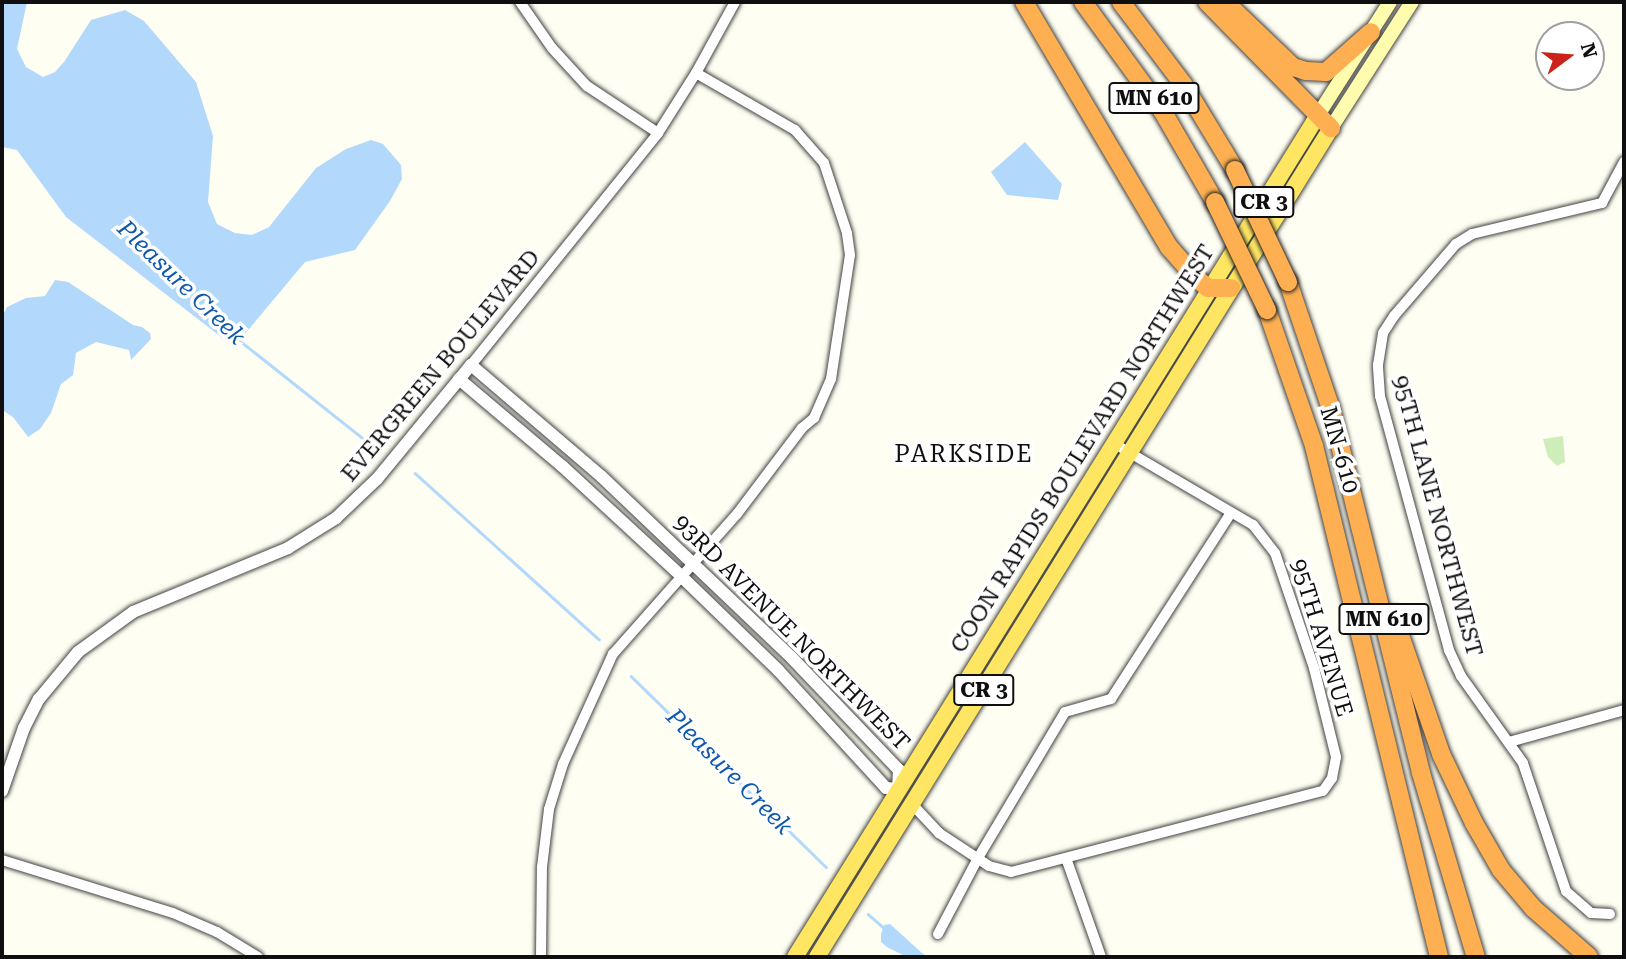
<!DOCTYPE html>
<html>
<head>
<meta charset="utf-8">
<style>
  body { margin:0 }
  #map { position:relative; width:1626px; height:959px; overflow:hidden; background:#fffef2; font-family:"Roboto Serif",serif }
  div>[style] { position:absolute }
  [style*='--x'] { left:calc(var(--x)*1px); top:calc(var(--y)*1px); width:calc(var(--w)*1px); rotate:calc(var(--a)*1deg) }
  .green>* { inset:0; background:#cfedb8 }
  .water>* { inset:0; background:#b2d9fb }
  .stream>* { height:2.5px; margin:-1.25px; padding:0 1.25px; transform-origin:1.25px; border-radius:1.25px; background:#b2d9fb }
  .roads { filter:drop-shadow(0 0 2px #424242) drop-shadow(0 0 2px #424242) }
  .minor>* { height:10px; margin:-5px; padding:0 5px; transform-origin:5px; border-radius:5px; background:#fff }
  .tertiary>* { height:12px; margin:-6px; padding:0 6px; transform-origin:6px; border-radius:6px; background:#fff }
  .secondary>* { height:14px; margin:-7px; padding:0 7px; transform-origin:7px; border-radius:7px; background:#fffdad }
  .primary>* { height:16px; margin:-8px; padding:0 8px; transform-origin:8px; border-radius:8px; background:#ffe662 }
  .motorway>* { height:18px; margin:-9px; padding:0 9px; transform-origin:9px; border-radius:9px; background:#feaf51 }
  .bridges { filter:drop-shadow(0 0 2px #202020) drop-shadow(0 0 2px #202020) }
  .motorway-bridge>* { height:18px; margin:-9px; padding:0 9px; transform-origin:9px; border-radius:9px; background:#feaf51 }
  span { translate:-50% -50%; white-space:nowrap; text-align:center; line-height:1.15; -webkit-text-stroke:7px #fff; paint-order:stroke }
  .shield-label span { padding:2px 5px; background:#fff; border:2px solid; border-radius:5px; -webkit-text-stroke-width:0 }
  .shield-label { font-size:21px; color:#0f0f0f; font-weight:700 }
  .street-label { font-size:23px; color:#0f0f0f }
  .water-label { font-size:24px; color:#0e59ac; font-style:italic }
  .neighbourhood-label { font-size:24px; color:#0f0f0f; letter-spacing:2px }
  .frame { position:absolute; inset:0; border:4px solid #0f0f0f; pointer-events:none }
  .north { position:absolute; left:1535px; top:21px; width:70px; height:70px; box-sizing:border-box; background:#fff; border:2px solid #9f9f9f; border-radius:50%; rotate:74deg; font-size:19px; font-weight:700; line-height:28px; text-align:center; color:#0f0f0f }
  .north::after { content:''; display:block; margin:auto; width:24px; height:32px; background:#cb231c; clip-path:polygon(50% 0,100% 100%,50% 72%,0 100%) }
</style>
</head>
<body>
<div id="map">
  <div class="green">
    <div style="clip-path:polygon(1563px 436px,1565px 462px,1557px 466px,1548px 457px,1543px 439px)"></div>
  </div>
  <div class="water">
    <div style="clip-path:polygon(2px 2px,27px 2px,17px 49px,26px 67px,43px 77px,55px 72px,64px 62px,91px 20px,125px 10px,144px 21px,196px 82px,213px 136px,208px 202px,217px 224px,235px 233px,252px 235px,269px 227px,316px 168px,346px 149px,371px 140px,383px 144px,401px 165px,402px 179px,390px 201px,355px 250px,305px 262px,234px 347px,66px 217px,17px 150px,2px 147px)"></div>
    <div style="clip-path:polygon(1025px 142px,1062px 184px,1058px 200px,1007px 195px,991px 172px)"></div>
    <div style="clip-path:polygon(55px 280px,68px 282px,133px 325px,142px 327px,150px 333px,151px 339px,131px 360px,129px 350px,96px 342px,76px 353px,73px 375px,61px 384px,51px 413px,40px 429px,28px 437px,13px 417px,2px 410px,2px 317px,7px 307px,26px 298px,45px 296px)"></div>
    <div style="clip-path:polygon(890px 924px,922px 953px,927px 957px,907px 957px,887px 947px,881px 942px,881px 934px,884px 925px)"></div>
  </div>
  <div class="stream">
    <div style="--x:239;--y:340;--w:172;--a:38.4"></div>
    <div style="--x:415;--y:473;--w:248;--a:42.1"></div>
    <div style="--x:631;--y:676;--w:273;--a:44.4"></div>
    <div style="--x:868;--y:914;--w:23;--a:41"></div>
  </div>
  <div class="roads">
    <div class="minor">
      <div style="--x:520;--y:2;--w:56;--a:55.2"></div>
      <div style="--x:552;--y:48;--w:52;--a:47.4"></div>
      <div style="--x:587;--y:86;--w:85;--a:33.5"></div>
      <div style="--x:471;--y:365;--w:298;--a:-51.1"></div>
      <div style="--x:658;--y:133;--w:71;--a:-57.7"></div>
      <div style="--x:696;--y:73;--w:81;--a:-61.2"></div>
      <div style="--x:1509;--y:742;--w:119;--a:-15.5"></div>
      <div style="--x:912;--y:804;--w:40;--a:47"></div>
      <div style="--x:939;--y:833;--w:60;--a:33.4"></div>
      <div style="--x:989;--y:866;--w:23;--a:15"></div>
      <div style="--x:1011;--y:872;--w:322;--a:-14.6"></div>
      <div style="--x:1323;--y:791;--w:16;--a:-55"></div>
      <div style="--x:1332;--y:778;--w:21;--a:-79"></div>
      <div style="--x:1336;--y:757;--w:92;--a:-103.9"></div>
      <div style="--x:1314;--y:668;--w:121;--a:-108.7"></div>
      <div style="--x:1275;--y:553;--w:36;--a:-128"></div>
      <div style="--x:1253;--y:525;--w:162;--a:-149.6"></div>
      <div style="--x:1066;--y:858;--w:105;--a:70.5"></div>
      <div style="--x:2;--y:860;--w:179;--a:17.2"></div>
      <div style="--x:173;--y:913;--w:48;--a:23.4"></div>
      <div style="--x:217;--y:932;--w:48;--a:31.4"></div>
      <div style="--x:1610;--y:914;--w:19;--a:-177"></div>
      <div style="--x:1591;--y:913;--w:33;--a:-139"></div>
      <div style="--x:1566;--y:891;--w:135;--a:-108.6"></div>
      <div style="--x:1523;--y:763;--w:107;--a:-125.5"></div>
      <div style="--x:1461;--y:676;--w:29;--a:-115"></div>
      <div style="--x:1449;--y:650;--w:263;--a:-105.2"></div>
      <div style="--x:1380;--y:396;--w:31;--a:-94"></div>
      <div style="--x:1378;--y:365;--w:32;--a:-81"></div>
      <div style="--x:1383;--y:333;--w:20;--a:-57"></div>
      <div style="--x:1394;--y:316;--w:95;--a:-49.3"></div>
      <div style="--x:1456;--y:244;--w:19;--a:-32"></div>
      <div style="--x:1472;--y:234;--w:134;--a:-13.4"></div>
      <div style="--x:1602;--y:203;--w:47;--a:-61.8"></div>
      <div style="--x:938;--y:934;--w:86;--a:-62.2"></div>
      <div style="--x:978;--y:858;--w:170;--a:-59.2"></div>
      <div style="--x:1065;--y:712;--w:48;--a:-15.8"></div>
      <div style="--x:1111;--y:699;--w:221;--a:-57.2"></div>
      <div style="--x:541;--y:957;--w:90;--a:-89.4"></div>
      <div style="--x:542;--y:867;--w:58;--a:-83.1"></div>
      <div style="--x:549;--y:809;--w:47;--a:-72.7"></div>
      <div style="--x:563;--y:764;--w:121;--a:-65.6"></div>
      <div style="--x:613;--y:654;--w:187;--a:-48.5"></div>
      <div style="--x:737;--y:514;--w:108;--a:-52.9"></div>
      <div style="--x:802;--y:428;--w:16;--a:-40"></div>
      <div style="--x:814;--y:418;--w:43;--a:-66.4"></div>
      <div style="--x:831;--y:379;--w:125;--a:-81.3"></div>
      <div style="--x:850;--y:255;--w:22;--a:-98"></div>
      <div style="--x:847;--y:233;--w:74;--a:-108.2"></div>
      <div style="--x:824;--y:163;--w:44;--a:-131.3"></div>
      <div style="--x:795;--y:130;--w:114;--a:-150.1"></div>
    </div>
    <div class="tertiary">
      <div style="--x:459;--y:379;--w:135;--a:40.2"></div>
      <div style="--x:562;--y:466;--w:162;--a:42.7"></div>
      <div style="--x:681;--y:576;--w:135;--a:44.1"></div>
      <div style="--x:778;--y:670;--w:160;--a:47.5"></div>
      <div style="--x:886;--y:788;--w:12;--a:5"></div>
      <div style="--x:2;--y:791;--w:67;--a:-70.8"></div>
      <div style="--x:24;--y:728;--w:33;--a:-63"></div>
      <div style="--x:39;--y:699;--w:61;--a:-50.3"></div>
      <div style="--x:78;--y:652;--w:68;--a:-36"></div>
      <div style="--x:133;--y:612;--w:168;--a:-22.4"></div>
      <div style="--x:288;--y:548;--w:57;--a:-32"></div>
      <div style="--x:336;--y:518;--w:57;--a:-43.6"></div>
      <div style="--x:377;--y:479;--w:148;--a:-50.5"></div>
      <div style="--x:471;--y:365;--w:172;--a:40.5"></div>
      <div style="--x:602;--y:477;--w:261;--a:43.6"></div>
      <div style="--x:791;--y:657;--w:156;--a:46.3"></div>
      <div style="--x:899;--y:770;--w:19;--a:93"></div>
    </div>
    <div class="secondary">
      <div style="--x:1318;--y:115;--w:134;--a:-57.5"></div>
      <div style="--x:1331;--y:128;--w:150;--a:-57.3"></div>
    </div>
    <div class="primary">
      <div style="--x:795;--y:957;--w:991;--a:-58.15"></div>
      <div style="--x:817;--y:957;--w:975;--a:-58.2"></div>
    </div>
    <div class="motorway">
      <div style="--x:1024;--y:2;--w:285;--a:59.4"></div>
      <div style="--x:1169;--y:247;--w:38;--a:49"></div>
      <div style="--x:1194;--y:276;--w:18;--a:41"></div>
      <div style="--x:1208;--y:288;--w:23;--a:0"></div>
      <div style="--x:1083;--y:2;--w:136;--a:54"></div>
      <div style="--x:1163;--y:112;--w:104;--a:60"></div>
      <div style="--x:1121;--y:2;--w:103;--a:52.9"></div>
      <div style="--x:1183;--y:84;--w:100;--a:58.8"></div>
      <div style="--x:1207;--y:2;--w:177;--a:45.5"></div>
      <div style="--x:1225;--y:2;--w:94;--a:43.7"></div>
      <div style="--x:1293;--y:67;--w:14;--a:17"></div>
      <div style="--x:1306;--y:71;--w:20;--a:3"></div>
      <div style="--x:1326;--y:72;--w:60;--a:-41.6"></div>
      <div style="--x:1288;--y:282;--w:134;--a:71.3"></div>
      <div style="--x:1331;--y:409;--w:375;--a:76.1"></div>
      <div style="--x:1421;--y:773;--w:192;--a:73.4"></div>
      <div style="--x:1267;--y:310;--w:144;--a:70.9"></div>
      <div style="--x:1314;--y:446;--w:526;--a:76.25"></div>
      <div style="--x:1393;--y:615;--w:147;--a:70.9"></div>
      <div style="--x:1441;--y:754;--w:76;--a:64.4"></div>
      <div style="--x:1474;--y:823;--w:54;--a:60.1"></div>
      <div style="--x:1501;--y:870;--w:51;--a:49.8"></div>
      <div style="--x:1534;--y:909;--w:73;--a:41.1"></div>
    </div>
  </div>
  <div class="bridges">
    <div class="motorway-bridge">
      <div style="--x:1235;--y:170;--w:124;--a:64.7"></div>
      <div style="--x:1215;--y:202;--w:120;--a:64.3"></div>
    </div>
  </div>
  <div class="shield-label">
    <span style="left:1154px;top:98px">MN 610</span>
    <span style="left:1264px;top:202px">CR 3</span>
    <span style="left:1384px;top:619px">MN 610</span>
    <span style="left:984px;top:690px">CR 3</span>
  </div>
  <div class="street-label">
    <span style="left:441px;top:366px;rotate:-50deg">EVERGREEN BOULEVARD</span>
    <span style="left:1083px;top:449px;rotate:-58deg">COON RAPIDS BOULEVARD NORTHWEST</span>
    <span style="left:1339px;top:450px;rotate:74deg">MN-610</span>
    <span style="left:1437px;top:516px;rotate:75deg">95TH LANE NORTHWEST</span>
    <span style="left:791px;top:633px;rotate:45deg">93RD AVENUE NORTHWEST</span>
    <span style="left:1321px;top:638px;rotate:73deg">95TH AVENUE</span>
  </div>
  <div class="water-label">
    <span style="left:181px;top:283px;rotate:44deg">Pleasure Creek</span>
    <span style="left:729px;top:772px;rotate:45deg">Pleasure Creek</span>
  </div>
  <div class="neighbourhood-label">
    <span style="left:964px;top:455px">PARKSIDE</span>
  </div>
  <div class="frame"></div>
  <div class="north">N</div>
</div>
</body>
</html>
